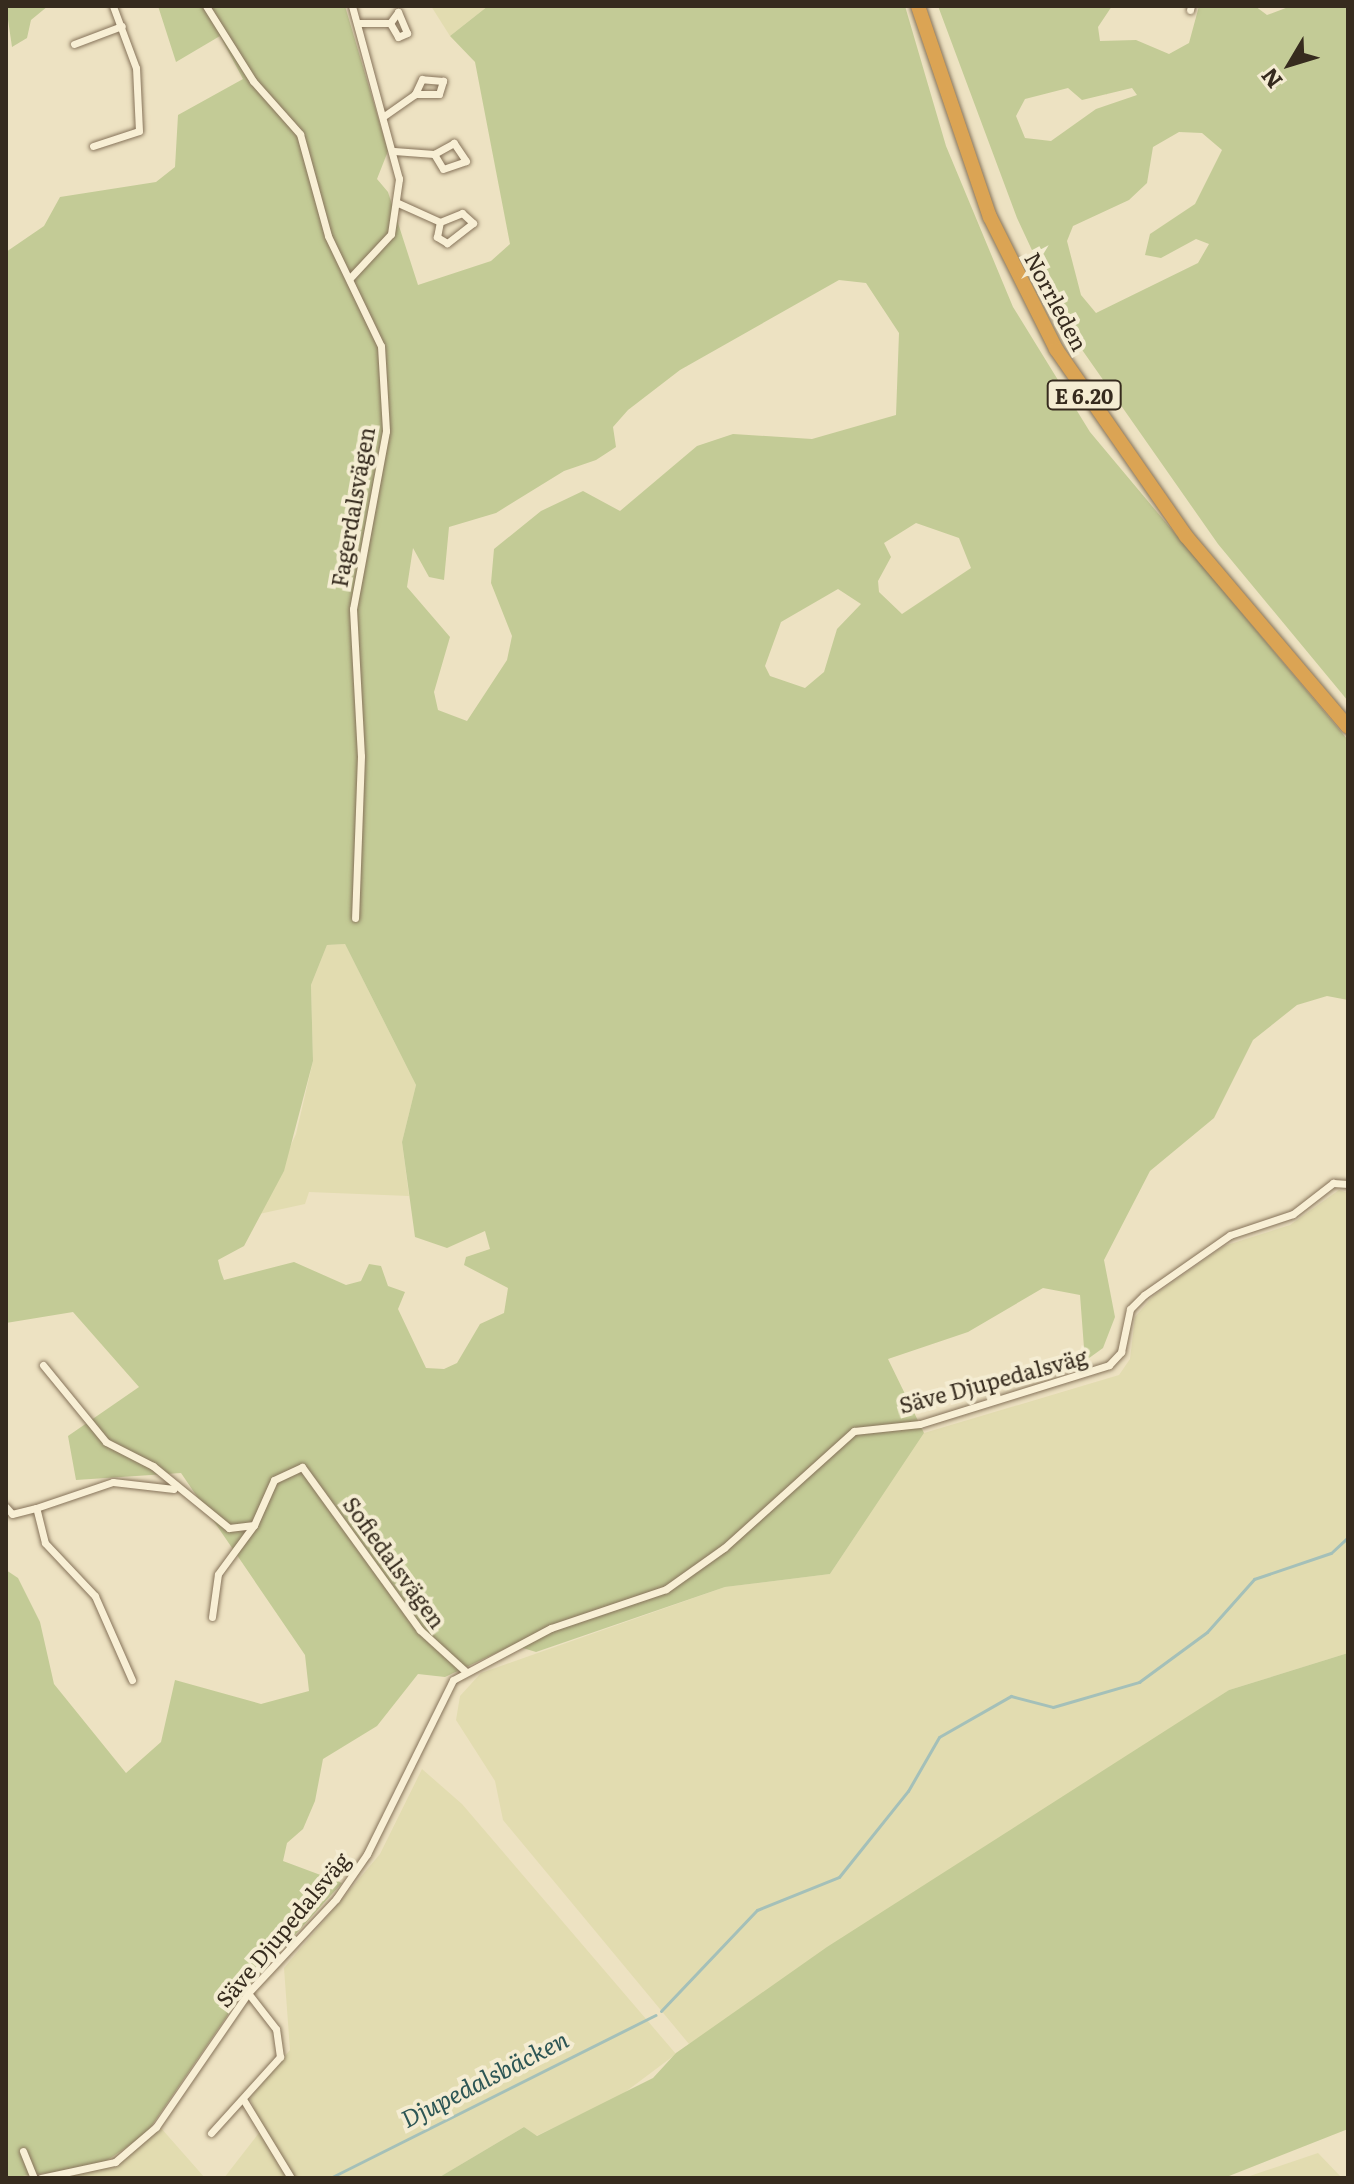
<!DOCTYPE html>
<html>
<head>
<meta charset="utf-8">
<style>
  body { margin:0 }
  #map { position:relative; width:1354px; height:2184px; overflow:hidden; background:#ede2c2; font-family:Literata,serif }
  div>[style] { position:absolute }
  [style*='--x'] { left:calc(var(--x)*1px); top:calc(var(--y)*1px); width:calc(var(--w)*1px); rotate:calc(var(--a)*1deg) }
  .farmland>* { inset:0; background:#e2dcb0 }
  .green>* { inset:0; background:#c3cb96 }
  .stream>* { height:3px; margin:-1.5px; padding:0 1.5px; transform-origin:1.5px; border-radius:1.5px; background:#a4c0b9 }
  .roads { filter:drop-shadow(0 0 2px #86735a) drop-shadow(0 0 2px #86735a) }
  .street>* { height:7px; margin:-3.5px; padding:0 3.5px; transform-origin:3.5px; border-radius:3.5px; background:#f8efd5 }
  .highway>* { height:14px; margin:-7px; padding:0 7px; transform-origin:7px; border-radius:7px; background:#dba454 }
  span { translate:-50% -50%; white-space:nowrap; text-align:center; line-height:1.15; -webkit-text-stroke:8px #f4ecd2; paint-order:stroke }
  .shield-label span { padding:2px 6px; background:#f4ecd2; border:2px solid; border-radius:6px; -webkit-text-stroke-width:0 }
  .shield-label { font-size:20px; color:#362b1e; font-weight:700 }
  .street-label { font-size:22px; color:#362b1e }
  .water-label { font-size:24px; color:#2d5655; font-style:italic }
  .frame { position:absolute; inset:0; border:8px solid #362b1e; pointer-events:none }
  .north { position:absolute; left:1250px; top:24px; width:80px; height:80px; -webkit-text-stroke:6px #f4ecd2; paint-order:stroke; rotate:232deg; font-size:22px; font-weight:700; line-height:32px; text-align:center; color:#362b1e }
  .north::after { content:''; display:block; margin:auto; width:28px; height:36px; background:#362b1e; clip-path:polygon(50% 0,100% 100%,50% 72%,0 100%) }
</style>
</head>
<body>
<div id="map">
  <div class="farmland">
    <div style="clip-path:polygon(431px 6px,488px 6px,450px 36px)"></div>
    <div style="clip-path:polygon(345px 944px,416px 1085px,402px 1142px,409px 1196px,309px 1192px,305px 1204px,259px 1214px,296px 1134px,313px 1061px,311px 985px,327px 945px)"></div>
    <div style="clip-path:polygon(1339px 1190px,1348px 1193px,1348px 1653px,1229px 1690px,689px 2044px,503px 1820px,495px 1781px,456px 1720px,460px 1696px,481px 1673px,725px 1587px,830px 1574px,924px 1433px,1119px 1375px,1130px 1359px,1135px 1317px,1153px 1296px,1224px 1246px,1290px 1225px)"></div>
    <div style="clip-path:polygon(422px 1769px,462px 1804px,676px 2054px,620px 2096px,536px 2136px,524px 2127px,438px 2178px,224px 2178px,262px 2129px,250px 2098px,290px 2050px,284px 1968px,380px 1854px)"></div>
    <div style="clip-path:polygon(161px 2128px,205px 2178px,31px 2178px,66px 2170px)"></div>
    <div style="clip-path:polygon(1318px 2153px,1342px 2178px,1244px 2178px)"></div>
  </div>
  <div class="green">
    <div style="clip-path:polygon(6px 6px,48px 6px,31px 20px,27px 38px,12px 47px)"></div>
    <div style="clip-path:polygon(evenodd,158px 6px,345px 6px,388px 151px,377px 179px,388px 192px,418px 285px,491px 261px,510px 244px,475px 62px,450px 36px,488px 6px,905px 6px,946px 146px,1013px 307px,1090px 432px,1348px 740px,1348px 1000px,1327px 996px,1297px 1005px,1253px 1040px,1214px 1118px,1150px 1171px,1104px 1260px,1115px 1317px,1103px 1348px,1085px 1361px,1080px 1295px,1043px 1288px,968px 1332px,888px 1359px,924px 1433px,830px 1574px,725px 1587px,536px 1652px,513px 1645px,445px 1677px,418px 1674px,377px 1726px,323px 1759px,315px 1801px,303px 1829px,287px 1843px,283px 1861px,342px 1883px,245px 1990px,146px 2134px,97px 2167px,6px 2178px,6px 1570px,18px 1578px,40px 1622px,54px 1684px,126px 1773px,161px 1742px,175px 1680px,261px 1704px,309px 1691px,305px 1655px,181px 1473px,76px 1480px,68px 1436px,139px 1387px,73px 1312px,6px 1323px,6px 252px,44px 226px,60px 197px,156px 182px,175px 167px,178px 115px,243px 79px,220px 36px,176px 62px,158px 6px,839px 280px,866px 283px,899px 333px,896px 415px,812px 439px,733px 434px,697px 446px,620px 511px,583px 491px,541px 511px,494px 549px,491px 583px,512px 636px,507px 660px,467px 721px,438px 710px,434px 692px,450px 637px,407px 587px,413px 548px,429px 577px,444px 580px,449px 527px,496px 513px,564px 471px,596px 460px,616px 447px,613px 427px,628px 410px,680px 370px,839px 280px,158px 6px,916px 523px,959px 538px,971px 568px,902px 614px,879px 592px,878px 581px,891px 557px,884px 543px,916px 523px,158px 6px,838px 589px,861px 604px,837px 629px,824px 672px,805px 688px,770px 676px,765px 666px,781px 622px,838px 589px,158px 6px,345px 944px,416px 1085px,402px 1142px,415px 1237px,447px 1248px,485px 1231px,490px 1249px,466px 1257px,464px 1265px,508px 1288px,504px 1313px,480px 1324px,457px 1363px,444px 1369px,426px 1368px,398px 1309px,405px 1292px,388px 1286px,381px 1266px,369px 1264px,361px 1281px,346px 1285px,294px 1262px,224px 1280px,221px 1272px,218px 1260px,244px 1246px,284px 1171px,313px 1061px,311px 985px,327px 945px,345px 944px)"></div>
    <div style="clip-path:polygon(evenodd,938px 6px,1112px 6px,1098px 27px,1100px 41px,1136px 40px,1169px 54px,1189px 43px,1199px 6px,1255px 6px,1267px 15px,1291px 6px,1348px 6px,1348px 701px,1218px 544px,1071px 334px,1017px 218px,938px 6px,1068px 88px,1082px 100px,1132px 88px,1137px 95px,1096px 109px,1051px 141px,1025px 138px,1016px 116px,1025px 99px,1068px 88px,938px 6px,1179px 132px,1202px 133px,1222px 150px,1195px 204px,1150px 234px,1145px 255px,1161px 258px,1196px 239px,1209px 244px,1198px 263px,1096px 313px,1081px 295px,1067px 241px,1073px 226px,1129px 200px,1147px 183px,1153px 147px,1179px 132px)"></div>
    <div style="clip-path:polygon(1348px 1653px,1348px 2129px,1224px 2178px,438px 2178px,524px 2127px,537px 2136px,653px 2078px,676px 2053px,827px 1947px,1229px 1690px)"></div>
  </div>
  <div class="stream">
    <div style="--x:661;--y:2011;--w:139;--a:-46.5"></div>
    <div style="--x:757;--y:1910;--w:88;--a:-21.9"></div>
    <div style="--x:839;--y:1877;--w:110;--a:-51.3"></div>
    <div style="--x:908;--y:1791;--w:62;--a:-60.1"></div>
    <div style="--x:939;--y:1737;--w:83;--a:-29.7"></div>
    <div style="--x:1011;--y:1696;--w:43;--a:14.7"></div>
    <div style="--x:1053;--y:1707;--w:90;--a:-16.2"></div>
    <div style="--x:1139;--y:1682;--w:84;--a:-36.3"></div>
    <div style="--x:1207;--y:1632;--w:71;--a:-48.4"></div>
    <div style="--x:1254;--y:1579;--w:81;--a:-18.7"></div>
    <div style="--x:1331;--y:1553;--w:23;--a:-43"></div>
    <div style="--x:330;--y:2178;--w:364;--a:-26.6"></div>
  </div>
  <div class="roads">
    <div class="street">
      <div style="--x:206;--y:6;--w:89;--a:57.9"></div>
      <div style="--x:253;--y:81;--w:71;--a:48.4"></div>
      <div style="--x:300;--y:134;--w:106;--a:74.6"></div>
      <div style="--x:328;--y:236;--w:122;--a:64.3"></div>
      <div style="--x:381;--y:346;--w:85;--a:86.6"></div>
      <div style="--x:386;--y:431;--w:181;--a:100.5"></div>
      <div style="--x:353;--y:609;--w:147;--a:86.9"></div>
      <div style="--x:361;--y:756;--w:162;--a:92.1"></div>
      <div style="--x:1190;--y:10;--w:4;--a:-76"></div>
      <div style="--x:357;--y:23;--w:33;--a:0"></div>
      <div style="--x:390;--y:23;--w:16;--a:60"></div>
      <div style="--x:398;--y:37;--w:10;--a:-24"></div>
      <div style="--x:407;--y:33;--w:23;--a:-113"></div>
      <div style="--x:398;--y:12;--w:14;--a:126"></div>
      <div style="--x:74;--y:44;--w:51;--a:-20.6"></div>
      <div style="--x:384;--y:116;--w:38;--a:-35"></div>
      <div style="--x:415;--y:94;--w:24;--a:0"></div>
      <div style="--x:439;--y:94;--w:14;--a:-73"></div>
      <div style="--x:443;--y:81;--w:21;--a:-175"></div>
      <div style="--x:422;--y:79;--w:17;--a:115"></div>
      <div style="--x:93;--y:146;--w:48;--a:-18.1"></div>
      <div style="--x:139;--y:131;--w:63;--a:-92.7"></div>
      <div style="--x:136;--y:68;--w:66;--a:-110.4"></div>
      <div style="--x:394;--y:151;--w:40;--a:4.3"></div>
      <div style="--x:434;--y:154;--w:17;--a:59"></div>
      <div style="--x:443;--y:169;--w:24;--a:-19"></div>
      <div style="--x:466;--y:161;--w:22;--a:-124"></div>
      <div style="--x:454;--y:143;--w:23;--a:151"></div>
      <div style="--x:398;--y:203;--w:46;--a:24.3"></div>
      <div style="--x:440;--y:222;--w:24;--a:-22"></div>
      <div style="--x:462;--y:213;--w:15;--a:42"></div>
      <div style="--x:473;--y:223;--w:33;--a:142"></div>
      <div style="--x:447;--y:243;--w:12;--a:-149"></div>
      <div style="--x:437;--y:237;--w:15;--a:-79"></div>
      <div style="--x:350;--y:278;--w:60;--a:-47"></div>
      <div style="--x:391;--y:234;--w:56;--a:-81.7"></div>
      <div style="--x:399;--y:179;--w:179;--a:-105.2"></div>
      <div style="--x:43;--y:1365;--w:99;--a:50.7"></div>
      <div style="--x:106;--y:1442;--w:53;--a:27.1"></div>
      <div style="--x:153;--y:1466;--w:98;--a:39.2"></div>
      <div style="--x:229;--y:1528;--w:25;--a:-7"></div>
      <div style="--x:254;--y:1525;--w:49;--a:-66"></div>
      <div style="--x:274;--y:1480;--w:31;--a:-25"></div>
      <div style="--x:302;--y:1467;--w:201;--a:54.1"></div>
      <div style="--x:420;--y:1630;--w:61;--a:42.3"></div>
      <div style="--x:6;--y:1507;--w:9;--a:49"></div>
      <div style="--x:12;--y:1514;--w:25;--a:-14"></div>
      <div style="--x:212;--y:1617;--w:43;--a:-82.1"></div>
      <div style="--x:218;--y:1574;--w:61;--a:-53.7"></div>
      <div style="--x:132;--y:1680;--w:92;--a:-113.8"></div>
      <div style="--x:95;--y:1596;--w:73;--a:-133.3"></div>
      <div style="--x:45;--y:1543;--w:36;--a:-104"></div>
      <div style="--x:36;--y:1508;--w:81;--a:-18.7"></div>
      <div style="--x:113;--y:1482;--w:61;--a:6.5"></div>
      <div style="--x:243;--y:2099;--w:92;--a:58.7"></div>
      <div style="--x:211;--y:2133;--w:103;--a:-47.8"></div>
      <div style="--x:280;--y:2057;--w:28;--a:-98"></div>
      <div style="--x:276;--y:2029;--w:46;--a:-127.9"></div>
      <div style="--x:23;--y:2151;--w:29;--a:68"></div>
      <div style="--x:41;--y:2178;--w:76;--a:-12.2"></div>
      <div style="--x:115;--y:2162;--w:54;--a:-40.5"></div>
      <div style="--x:156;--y:2127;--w:163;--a:-55.5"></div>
      <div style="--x:248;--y:1993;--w:129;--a:-46.9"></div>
      <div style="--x:336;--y:1899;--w:55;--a:-55.4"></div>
      <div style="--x:367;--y:1854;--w:194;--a:-63.7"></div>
      <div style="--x:453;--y:1680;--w:111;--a:-28"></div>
      <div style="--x:551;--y:1628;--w:121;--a:-18.7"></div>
      <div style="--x:666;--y:1589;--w:71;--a:-35.3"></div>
      <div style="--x:724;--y:1548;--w:175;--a:-42"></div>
      <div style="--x:854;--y:1431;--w:66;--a:-6.1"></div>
      <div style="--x:920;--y:1424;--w:198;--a:-17.3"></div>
      <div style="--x:1109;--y:1365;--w:18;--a:-47"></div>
      <div style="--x:1121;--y:1352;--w:44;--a:-78.2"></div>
      <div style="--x:1130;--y:1309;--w:20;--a:-45"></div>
      <div style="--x:1144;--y:1295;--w:105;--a:-34.9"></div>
      <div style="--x:1230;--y:1235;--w:66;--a:-18.4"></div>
      <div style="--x:1293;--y:1214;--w:51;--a:-37.8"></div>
      <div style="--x:1333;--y:1183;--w:15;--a:4"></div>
    </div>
    <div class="highway">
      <div style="--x:918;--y:6;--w:223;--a:71.2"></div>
      <div style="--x:990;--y:217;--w:148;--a:63.4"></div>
      <div style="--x:1056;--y:349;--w:228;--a:55.2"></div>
      <div style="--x:1186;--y:536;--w:250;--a:49.7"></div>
    </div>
  </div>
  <div class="shield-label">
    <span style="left:1084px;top:395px">E 6.20</span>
  </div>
  <div class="street-label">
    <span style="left:1057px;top:301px;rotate:62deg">Norrleden</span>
    <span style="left:352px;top:507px;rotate:-80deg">Fagerdalsvägen</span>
    <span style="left:993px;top:1380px;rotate:-15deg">Säve Djupedalsväg</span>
    <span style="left:395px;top:1562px;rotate:54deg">Sofiedalsvägen</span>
    <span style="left:282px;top:1929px;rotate:-50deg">Säve Djupedalsväg</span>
  </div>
  <div class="water-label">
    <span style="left:484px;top:2078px;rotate:-27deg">Djupedalsbäcken</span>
  </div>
  <div class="frame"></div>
  <div class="north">N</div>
</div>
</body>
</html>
